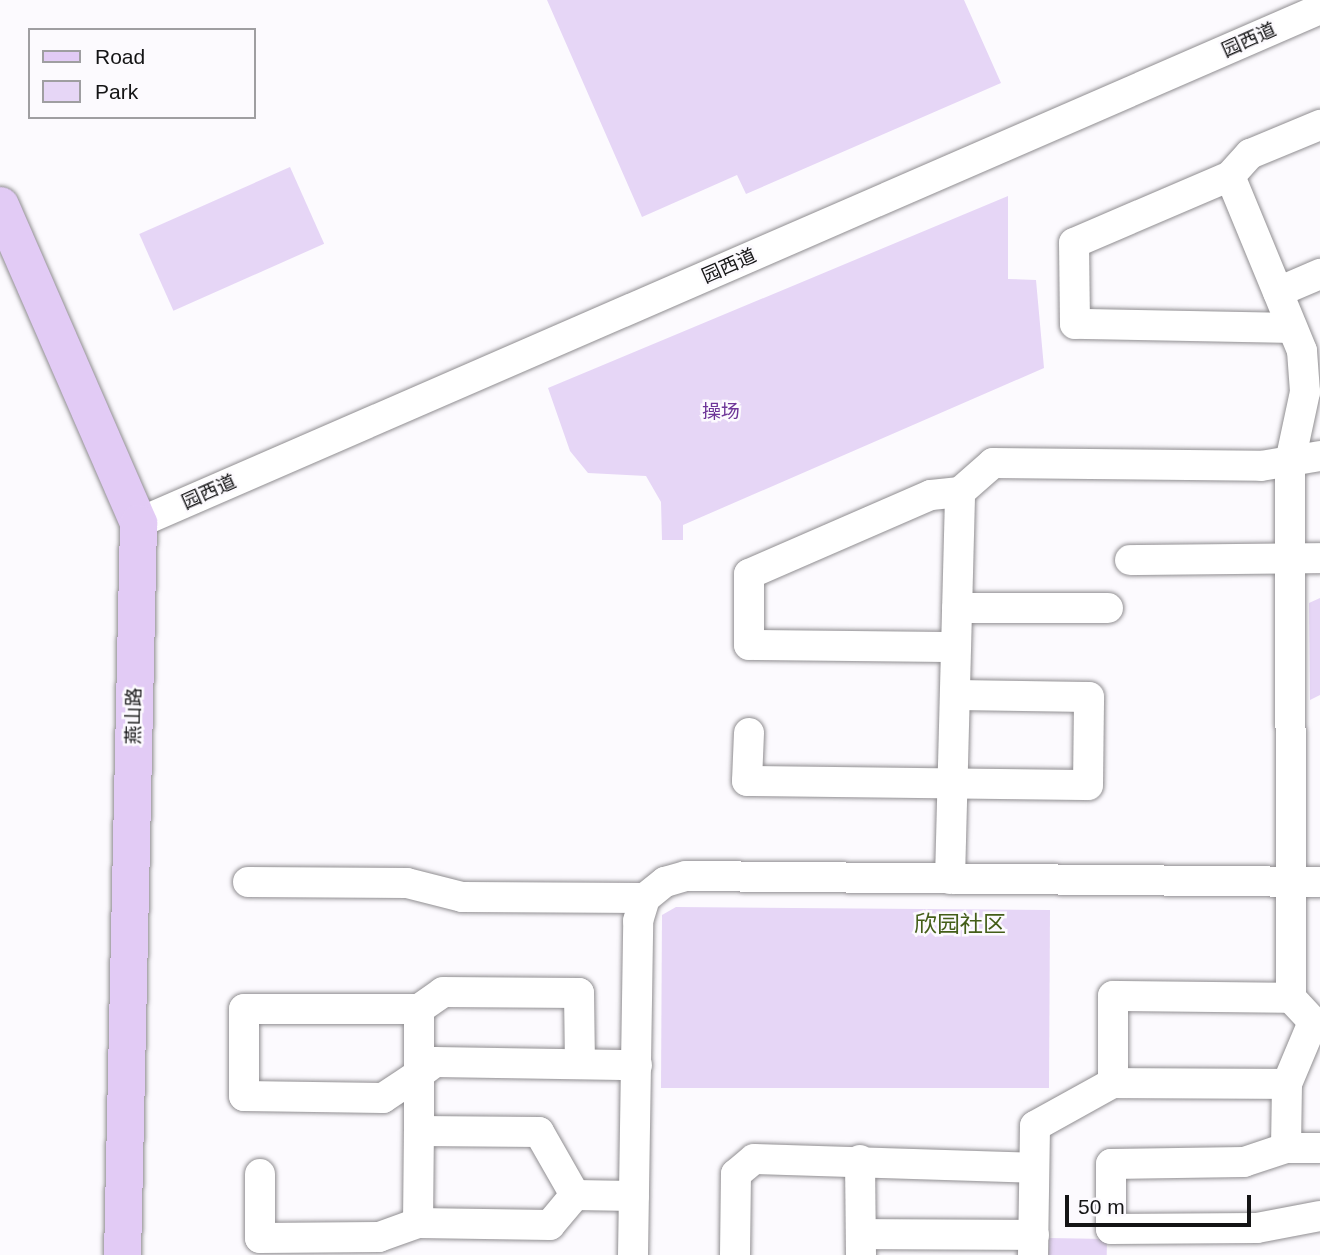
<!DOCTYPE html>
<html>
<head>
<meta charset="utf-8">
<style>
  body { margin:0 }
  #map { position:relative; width:1320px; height:1255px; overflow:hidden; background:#fcfafe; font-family:Helvetica,"Noto Sans SC",sans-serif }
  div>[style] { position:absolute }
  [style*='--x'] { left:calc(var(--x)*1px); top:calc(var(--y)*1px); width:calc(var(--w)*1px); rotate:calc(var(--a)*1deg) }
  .green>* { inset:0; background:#e6d6f6; transform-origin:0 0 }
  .roads { filter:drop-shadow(0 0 2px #908e91) drop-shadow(0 0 2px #908e91) }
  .minor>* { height:30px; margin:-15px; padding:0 15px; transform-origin:15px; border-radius:15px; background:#fff }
  .major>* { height:37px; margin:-18.5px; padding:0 18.5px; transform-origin:18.5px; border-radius:18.5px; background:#e2cbf5 }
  span { translate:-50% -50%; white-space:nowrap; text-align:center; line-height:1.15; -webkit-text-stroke:5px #fcfafe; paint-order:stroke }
  .street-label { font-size:19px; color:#141415 }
  .park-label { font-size:19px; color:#6e3598 }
  .quarter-label { font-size:23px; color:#445e19 }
  .legend { position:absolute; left:28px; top:28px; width:228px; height:91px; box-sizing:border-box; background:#fcfafe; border:2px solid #9f9ea1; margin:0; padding:9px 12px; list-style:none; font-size:21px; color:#141415 }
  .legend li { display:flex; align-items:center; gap:14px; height:35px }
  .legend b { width:35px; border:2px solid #9f9ea1 }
  .scale { position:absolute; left:1065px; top:1195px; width:186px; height:32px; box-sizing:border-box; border:4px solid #141415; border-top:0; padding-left:9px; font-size:21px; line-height:24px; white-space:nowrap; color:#141415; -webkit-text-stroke:5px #fcfafe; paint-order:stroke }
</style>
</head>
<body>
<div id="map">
  <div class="green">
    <div style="clip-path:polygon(547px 0,964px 0,1001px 83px,746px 194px,737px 175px,642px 217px)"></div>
    <div style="left:290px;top:167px;width:84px;height:165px;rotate:66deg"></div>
    <div style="clip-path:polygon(1008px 196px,1008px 279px,1036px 280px,1044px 368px,683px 525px,683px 540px,662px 540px,661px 502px,646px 476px,588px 473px,570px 451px,548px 388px)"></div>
    <div style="clip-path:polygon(1320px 598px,1320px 695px,1310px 700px,1309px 603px)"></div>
    <div style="clip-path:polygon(676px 907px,1050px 910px,1049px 1088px,661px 1088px,662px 915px)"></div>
    <div style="left:1049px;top:1238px;width:58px;height:17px;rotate:1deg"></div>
  </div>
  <div class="roads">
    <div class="minor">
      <div style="--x:1230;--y:176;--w:189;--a:67.6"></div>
      <div style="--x:1302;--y:351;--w:41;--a:85.8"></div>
      <div style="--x:1305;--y:392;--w:72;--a:102.1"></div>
      <div style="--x:1290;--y:462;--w:536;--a:89.89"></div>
      <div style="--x:1291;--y:998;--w:33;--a:47"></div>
      <div style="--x:1313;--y:1022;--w:67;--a:112.8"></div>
      <div style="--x:1287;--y:1084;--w:64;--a:90.9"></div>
      <div style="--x:1278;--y:292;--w:46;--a:-23.2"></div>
      <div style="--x:1292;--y:328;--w:217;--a:-178.9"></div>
      <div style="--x:1075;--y:324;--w:81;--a:-90.7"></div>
      <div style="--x:1074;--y:243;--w:170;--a:-23.2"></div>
      <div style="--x:1230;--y:176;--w:30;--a:-48"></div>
      <div style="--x:1250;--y:154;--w:76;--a:-22.5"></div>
      <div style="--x:138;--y:523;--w:1289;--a:-23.5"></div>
      <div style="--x:1130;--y:560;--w:190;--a:-0.6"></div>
      <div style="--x:957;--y:608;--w:151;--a:0"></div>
      <div style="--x:955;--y:647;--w:206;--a:-179.4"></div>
      <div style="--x:749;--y:645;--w:71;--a:-90"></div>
      <div style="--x:749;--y:574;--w:198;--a:-23.5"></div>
      <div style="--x:931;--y:495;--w:29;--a:-6"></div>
      <div style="--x:749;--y:733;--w:48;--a:92.4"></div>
      <div style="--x:747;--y:781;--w:341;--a:0.7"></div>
      <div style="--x:1088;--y:785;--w:88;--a:-89.3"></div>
      <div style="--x:1089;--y:697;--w:133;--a:-179.1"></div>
      <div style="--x:950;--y:879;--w:387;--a:-88.5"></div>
      <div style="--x:960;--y:492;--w:44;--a:-41.3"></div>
      <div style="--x:993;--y:463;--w:268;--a:0.6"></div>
      <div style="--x:1261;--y:466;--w:60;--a:-9.6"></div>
      <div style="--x:248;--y:882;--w:159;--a:0.4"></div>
      <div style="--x:407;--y:883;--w:57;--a:14.3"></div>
      <div style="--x:462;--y:897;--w:183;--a:0.3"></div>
      <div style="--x:419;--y:1009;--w:29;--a:-35"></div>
      <div style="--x:443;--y:992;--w:136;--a:0.4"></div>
      <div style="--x:579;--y:993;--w:71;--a:89.2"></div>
      <div style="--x:1287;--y:1084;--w:174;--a:-179.7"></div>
      <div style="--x:1113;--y:1083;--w:87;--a:-90"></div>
      <div style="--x:1113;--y:996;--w:178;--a:0.6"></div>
      <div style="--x:419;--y:1131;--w:120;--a:0.5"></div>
      <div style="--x:539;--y:1132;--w:73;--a:60.3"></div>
      <div style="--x:575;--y:1195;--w:59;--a:1"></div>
      <div style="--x:1320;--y:1148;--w:34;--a:180"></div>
      <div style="--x:1286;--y:1148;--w:44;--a:161.6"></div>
      <div style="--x:1244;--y:1162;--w:133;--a:179.1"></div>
      <div style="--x:1111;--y:1164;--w:65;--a:90"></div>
      <div style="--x:1111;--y:1229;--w:146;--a:-0.4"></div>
      <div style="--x:1257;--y:1228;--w:64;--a:-10.8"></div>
      <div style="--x:860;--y:1160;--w:95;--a:89.4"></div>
      <div style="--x:260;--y:1174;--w:64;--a:90"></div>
      <div style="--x:260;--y:1238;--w:119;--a:-0.5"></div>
      <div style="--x:379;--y:1237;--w:41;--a:-19.7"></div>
      <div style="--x:575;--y:1195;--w:39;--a:130"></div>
      <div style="--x:550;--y:1225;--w:132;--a:-179.1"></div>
      <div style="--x:418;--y:1223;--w:92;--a:-89.4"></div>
      <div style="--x:419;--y:1131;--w:122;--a:-90"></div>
      <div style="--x:419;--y:1009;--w:175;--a:180"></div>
      <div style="--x:244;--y:1009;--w:87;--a:90"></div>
      <div style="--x:244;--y:1096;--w:139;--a:0.8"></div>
      <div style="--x:383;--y:1098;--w:43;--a:-33.7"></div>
      <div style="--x:419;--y:1074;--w:20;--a:-37"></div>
      <div style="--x:435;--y:1062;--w:202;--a:0.9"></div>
      <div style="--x:861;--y:1234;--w:173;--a:0.3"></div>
      <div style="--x:633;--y:1255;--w:334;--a:-89.1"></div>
      <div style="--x:638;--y:921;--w:24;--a:-73"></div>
      <div style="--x:645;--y:898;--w:26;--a:-39"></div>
      <div style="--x:665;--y:882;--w:22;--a:-16"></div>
      <div style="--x:686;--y:876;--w:634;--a:0.54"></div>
      <div style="--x:735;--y:1255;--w:81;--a:-89.3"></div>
      <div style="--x:736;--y:1174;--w:23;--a:-40"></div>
      <div style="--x:754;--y:1159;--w:279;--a:1.8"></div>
      <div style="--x:1033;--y:1255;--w:129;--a:-89.1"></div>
      <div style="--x:1035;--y:1126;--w:89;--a:-28.9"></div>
    </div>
    <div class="major">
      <div style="--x:0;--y:205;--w:347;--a:66.5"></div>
      <div style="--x:138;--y:523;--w:732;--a:91.25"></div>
    </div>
  </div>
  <div class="street-label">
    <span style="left:1249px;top:40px;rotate:-24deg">园西道</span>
    <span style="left:729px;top:266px;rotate:-24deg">园西道</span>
    <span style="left:209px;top:492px;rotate:-24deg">园西道</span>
    <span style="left:134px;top:716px;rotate:-89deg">燕山路</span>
  </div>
  <div class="park-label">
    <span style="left:721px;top:412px">操场</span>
  </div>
  <div class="quarter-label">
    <span style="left:960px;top:924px">欣园社区</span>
  </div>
  <ul class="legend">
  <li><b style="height:9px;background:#e2cbf5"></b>Road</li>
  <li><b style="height:19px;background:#e6d6f6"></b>Park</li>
  </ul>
  <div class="scale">50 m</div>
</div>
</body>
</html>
